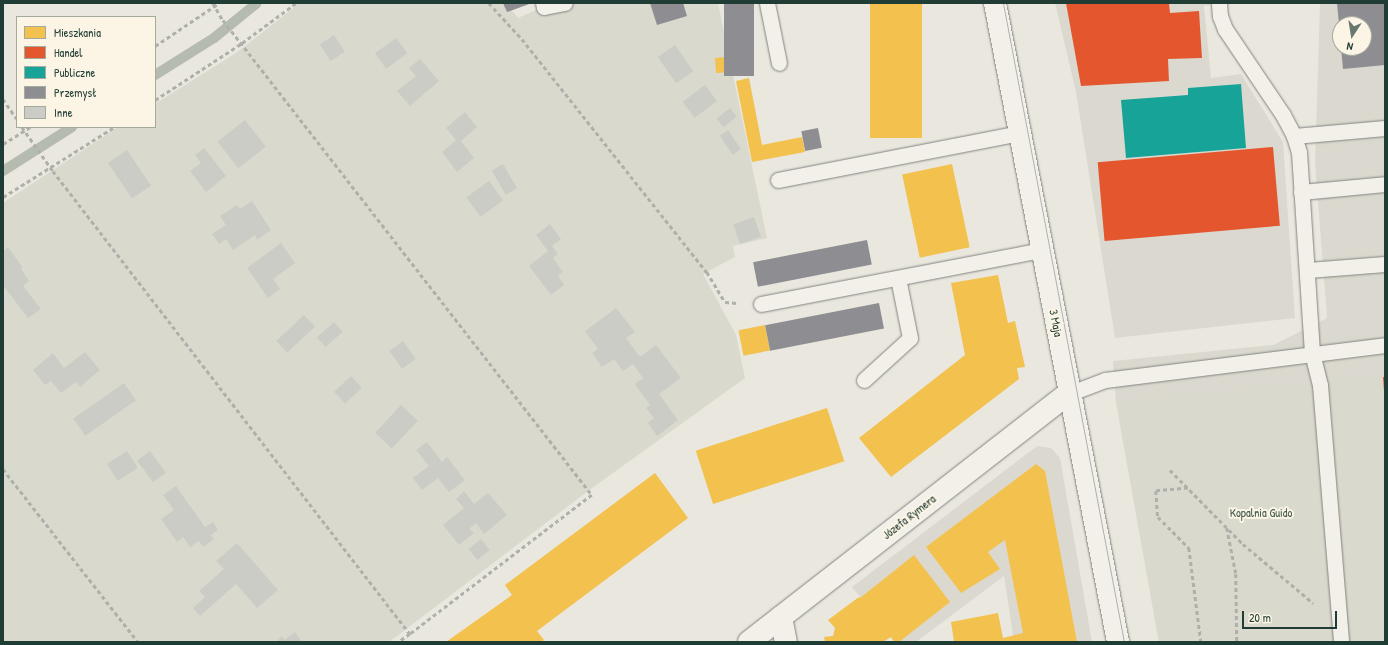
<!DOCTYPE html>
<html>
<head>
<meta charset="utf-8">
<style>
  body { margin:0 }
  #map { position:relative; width:1388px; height:645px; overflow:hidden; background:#eae7df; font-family:"Patrick Hand",sans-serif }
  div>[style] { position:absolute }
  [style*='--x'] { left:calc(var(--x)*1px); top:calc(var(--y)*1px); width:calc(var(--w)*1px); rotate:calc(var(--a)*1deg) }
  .built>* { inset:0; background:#dbd9cf }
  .green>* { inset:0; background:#dad9cd }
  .homes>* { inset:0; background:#f2c14e; transform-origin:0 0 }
  .shops>* { inset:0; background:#e4572e; transform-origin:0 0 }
  .public>* { inset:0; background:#17a398 }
  .industry>* { inset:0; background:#8d8d92; transform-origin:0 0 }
  .stream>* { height:10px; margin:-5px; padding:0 5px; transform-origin:5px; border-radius:5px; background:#b6bbaf }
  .building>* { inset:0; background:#ccccc6; transform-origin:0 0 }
  .path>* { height:2.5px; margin-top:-1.25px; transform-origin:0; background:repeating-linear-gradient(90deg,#aeb1ab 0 4px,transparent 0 7px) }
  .roads { filter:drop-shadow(0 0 1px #80847f) drop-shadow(0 0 1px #80847f) }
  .lane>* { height:15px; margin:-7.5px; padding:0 7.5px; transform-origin:7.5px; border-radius:7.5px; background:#f3f0ea }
  .street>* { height:22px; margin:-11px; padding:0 11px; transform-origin:11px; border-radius:11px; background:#f3f0ea }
  .secondary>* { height:22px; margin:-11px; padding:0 11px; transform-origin:11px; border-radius:11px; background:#f3f0ea }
  .tram>* { height:1px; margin:-0.5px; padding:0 0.5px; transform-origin:0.5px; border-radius:0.5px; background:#aeb1ab }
  span { translate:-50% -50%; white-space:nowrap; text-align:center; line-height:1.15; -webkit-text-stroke:4px #fcf5e5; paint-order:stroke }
  .street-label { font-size:12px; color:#1f3d34 }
  .park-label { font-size:12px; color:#425a50 }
  .frame { position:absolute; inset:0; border:4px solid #1f3d34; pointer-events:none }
  .legend { position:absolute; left:16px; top:16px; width:140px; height:112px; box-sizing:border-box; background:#fcf5e5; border:1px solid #a4ab9e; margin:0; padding:5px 7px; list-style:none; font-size:12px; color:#1f3d34 }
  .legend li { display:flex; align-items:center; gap:8px; height:20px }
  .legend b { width:20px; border:1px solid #a4ab9e }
  .north { position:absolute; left:1332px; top:16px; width:40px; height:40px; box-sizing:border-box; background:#fcf5e5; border:1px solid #a4ab9e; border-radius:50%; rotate:192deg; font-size:11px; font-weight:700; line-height:16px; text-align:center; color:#1f3d34 }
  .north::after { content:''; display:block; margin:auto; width:14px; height:18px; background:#667870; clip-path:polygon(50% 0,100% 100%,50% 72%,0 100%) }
  .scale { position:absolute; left:1242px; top:611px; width:95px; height:18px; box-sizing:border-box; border:2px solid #1f3d34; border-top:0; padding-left:5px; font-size:12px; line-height:14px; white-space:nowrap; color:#1f3d34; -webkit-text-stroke:3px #fcf5e5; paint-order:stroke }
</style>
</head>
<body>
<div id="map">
  <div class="built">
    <div style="clip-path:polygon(1055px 3px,1236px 3px,1204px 6px,1211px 78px,1241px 74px,1283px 142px,1295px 318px,1115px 338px,1076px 92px)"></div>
    <div style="clip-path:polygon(evenodd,1320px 3px,1385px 3px,1385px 642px,1159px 642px,1116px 402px,1113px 361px,1273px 345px,1327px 318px,1315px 162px,1320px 3px,1340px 24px,1364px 24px,1364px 48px,1340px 48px,1340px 24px)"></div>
    <div style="clip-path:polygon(1037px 446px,1051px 448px,1060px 458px,1092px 642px,1014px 642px,1004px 576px,916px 642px,898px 642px,852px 587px)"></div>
  </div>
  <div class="green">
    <div style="clip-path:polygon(300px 3px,506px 3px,518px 18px,552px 3px,718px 3px,767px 238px,733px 246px,735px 257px,703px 274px,736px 335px,745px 378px,588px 491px,389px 642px,3px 642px,3px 203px,118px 127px,155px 127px,155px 104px,236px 53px)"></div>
    <div style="clip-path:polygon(1383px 377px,1385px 407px,1385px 642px,1159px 642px,1116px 402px)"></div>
  </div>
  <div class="homes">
    <div style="left:870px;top:3px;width:52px;height:135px"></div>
    <div style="left:730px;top:57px;width:15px;height:15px;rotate:86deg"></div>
    <div style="clip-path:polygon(749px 78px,762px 145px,802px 137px,805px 152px,752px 162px,736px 81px)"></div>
    <div style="left:952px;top:164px;width:85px;height:51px;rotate:78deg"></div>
    <div style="clip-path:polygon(998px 275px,1008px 323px,1015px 321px,1025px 367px,1017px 368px,1019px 379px,891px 477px,859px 438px,965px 355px,951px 283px)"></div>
    <div style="left:765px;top:325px;width:26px;height:27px;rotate:79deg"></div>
    <div style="left:827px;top:408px;width:56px;height:138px;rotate:72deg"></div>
    <div style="clip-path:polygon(1036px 464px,1045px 471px,1077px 642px,954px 642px,951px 622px,998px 613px,1003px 638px,1023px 633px,1005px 540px,988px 552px,1000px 569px,961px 593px,926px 547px)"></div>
    <div style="clip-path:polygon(655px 473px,688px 518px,537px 631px,544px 640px,541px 642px,446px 642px,512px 595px,505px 585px)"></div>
    <div style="clip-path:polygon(914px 555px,950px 602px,899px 642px,894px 642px,891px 637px,883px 642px,825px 642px,824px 637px,833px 636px,835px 628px,828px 620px,859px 597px,860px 598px)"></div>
  </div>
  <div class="shops">
    <div style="clip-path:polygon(1066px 3px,1169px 3px,1170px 13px,1199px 11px,1202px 58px,1168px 59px,1169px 81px,1081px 86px)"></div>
    <div style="left:1273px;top:147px;width:79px;height:176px;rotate:85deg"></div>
    <div style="clip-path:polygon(1383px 377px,1385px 377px,1385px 391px,1384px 391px)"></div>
  </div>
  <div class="public">
    <div style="clip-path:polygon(1241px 84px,1246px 148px,1126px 158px,1121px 100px,1188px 95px,1188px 88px)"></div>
  </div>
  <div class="industry">
    <div style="clip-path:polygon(503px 3px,532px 3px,507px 12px)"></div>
    <div style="clip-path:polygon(650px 3px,683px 3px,687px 16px,657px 25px)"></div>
    <div style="left:724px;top:3px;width:30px;height:73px"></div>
    <div style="clip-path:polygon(1337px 3px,1385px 3px,1385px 65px,1343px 69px,1341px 48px,1364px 48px,1364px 24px,1339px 24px)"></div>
    <div style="left:818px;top:128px;width:20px;height:17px;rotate:79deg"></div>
    <div style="left:867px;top:240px;width:25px;height:116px;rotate:79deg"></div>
    <div style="left:879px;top:303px;width:26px;height:116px;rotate:79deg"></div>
  </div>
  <div class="stream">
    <div style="--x:155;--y:75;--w:70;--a:-32.1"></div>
    <div style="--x:214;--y:38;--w:55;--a:-39.1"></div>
    <div style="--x:3;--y:171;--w:82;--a:-32.5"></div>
  </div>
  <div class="building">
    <div style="left:334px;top:35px;width:20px;height:17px;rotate:57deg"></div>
    <div style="left:396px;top:38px;width:19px;height:26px;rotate:54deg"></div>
    <div style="left:675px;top:45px;width:32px;height:21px;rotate:55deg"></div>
    <div style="clip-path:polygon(420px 59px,439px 81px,410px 106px,397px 91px,416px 76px,409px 68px)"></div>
    <div style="left:705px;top:85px;width:20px;height:28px;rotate:53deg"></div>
    <div style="left:730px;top:108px;width:11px;height:17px;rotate:52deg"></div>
    <div style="clip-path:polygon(465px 112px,477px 127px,461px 141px,474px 158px,457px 172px,442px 152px,456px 140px,446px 128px)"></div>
    <div style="left:245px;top:120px;width:34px;height:35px;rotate:52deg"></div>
    <div style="left:728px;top:130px;width:23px;height:10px;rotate:56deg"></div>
    <div style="clip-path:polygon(204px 148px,226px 176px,206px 192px,190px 171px,201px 163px,195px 155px)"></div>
    <div style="left:127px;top:150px;width:43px;height:23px;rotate:56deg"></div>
    <div style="left:503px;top:164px;width:28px;height:13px;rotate:60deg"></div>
    <div style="left:489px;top:181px;width:24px;height:28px;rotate:54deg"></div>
    <div style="clip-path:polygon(252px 201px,271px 230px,257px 240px,255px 235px,233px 250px,226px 239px,219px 244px,212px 234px,226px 225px,220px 216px,237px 205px,240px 209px)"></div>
    <div style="left:754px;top:217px;width:21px;height:22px;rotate:71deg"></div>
    <div style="clip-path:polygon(550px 224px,561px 239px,552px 246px,558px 254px,553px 258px,563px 272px,558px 276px,564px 285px,551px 295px,529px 266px,548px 251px,536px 235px)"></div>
    <div style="clip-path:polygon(281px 243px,295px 263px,273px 279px,280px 289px,268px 298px,247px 268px)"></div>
    <div style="clip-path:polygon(8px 247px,23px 268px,21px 269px,29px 281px,23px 286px,41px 309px,28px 318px,3px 285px,3px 251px)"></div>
    <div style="clip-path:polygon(616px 308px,635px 332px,626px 338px,640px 357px,656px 345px,681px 378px,659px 394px,678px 420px,657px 436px,648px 423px,654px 418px,646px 408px,650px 405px,635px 384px,643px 378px,633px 364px,623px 371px,614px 359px,602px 367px,592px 353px,598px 349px,585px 331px)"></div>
    <div style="left:304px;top:315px;width:16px;height:38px;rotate:47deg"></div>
    <div style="left:334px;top:322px;width:13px;height:23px;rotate:48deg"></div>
    <div style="left:403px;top:341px;width:22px;height:17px;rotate:54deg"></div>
    <div style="clip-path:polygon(85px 352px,100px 370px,80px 387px,76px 382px,61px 393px,51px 381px,45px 385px,33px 370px,53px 353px,64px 368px)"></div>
    <div style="left:351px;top:376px;width:16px;height:23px;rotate:47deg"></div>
    <div style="left:124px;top:383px;width:21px;height:62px;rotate:55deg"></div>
    <div style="left:401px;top:405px;width:23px;height:38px;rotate:43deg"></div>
    <div style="clip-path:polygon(427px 442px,442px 462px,447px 457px,465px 480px,449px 492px,438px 478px,422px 490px,413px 478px,429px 466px,416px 450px)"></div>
    <div style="left:127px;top:451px;width:20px;height:24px;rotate:57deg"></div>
    <div style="left:150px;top:451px;width:27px;height:16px;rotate:54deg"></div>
    <div style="clip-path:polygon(176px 486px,205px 527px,213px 522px,218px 530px,211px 535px,214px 539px,203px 547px,199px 541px,190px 547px,183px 537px,177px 542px,161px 519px,174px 510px,163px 495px)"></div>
    <div style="clip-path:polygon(464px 491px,474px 504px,488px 493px,507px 515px,484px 534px,476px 523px,469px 529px,474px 533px,459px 545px,443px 525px,464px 508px,456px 499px)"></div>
    <div style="left:481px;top:539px;width:14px;height:16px;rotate:51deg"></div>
    <div style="clip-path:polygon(237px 543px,278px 590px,257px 608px,236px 584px,200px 616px,193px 608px,205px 597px,199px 591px,224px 569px,216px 561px)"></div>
    <div style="clip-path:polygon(295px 632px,302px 642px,279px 642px,278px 640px,282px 636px,284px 640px)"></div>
  </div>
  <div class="path">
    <div style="--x:213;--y:3;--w:20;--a:60"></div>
    <div style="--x:223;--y:20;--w:601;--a:52.16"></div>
    <div style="--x:592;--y:495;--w:229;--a:142.6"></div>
    <div style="--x:489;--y:3;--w:49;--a:47.5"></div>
    <div style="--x:522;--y:39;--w:298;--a:51.6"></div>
    <div style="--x:707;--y:272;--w:35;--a:59"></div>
    <div style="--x:725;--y:302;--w:12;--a:5"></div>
    <div style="--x:155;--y:46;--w:77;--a:-33.9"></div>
    <div style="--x:3;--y:99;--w:24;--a:55"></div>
    <div style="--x:155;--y:100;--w:104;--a:-33.2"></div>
    <div style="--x:242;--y:43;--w:67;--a:-36.5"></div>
    <div style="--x:22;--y:127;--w:54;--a:54.8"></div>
    <div style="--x:53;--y:171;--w:585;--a:52.37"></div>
    <div style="--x:410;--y:634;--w:14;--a:144"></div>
    <div style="--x:3;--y:144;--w:32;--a:-32"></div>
    <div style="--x:3;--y:197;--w:131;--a:-32.2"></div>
    <div style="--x:3;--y:469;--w:219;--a:52"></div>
    <div style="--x:1170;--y:470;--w:104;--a:45.4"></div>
    <div style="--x:1243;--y:544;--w:92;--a:40.1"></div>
    <div style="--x:1188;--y:488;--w:32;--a:175"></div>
    <div style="--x:1156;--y:491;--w:26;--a:86"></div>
    <div style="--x:1158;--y:517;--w:44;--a:45"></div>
    <div style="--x:1189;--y:548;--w:95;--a:82.7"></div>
    <div style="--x:1227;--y:528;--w:47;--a:78.9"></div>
    <div style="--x:1236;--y:574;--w:68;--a:89.2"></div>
  </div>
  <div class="roads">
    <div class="lane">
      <div style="--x:543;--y:3;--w:4;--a:76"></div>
      <div style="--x:544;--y:7;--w:21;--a:-11"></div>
      <div style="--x:767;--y:3;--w:61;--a:78.7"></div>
      <div style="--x:1219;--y:3;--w:13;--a:86"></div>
      <div style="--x:1220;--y:16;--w:14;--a:69"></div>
      <div style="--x:1225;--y:29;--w:104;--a:56"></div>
      <div style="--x:1283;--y:115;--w:24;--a:62"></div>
      <div style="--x:1294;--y:136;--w:17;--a:73"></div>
      <div style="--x:1299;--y:152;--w:201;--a:86.3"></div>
      <div style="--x:1312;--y:353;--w:33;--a:76"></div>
      <div style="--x:1320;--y:385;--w:258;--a:85.3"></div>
      <div style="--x:1294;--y:136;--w:91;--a:-5"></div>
      <div style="--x:778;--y:180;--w:246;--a:-11"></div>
      <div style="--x:1301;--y:192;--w:84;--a:-5.4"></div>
      <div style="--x:1308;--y:270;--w:77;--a:-4.5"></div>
      <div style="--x:761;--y:304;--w:286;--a:-10.9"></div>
      <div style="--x:864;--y:380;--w:62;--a:-42.4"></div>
      <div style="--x:910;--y:338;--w:61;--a:-101.3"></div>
      <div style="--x:1070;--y:392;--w:6;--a:-9"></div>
      <div style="--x:1076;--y:391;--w:31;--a:-21"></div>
      <div style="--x:1105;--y:380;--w:282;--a:-7.1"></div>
    </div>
    <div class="street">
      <div style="--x:781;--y:617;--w:25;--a:79"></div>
      <div style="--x:749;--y:642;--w:407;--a:-37.9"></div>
    </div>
    <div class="secondary">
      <div style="--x:995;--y:3;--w:651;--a:79.1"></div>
    </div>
  </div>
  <div class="tram">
    <div style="--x:1003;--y:3;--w:650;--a:79.28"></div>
  </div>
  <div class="street-label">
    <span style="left:1056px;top:323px;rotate:79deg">3 Maja</span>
    <span style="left:909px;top:517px;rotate:-38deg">Józefa Rymera</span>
  </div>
  <div class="park-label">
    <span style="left:1261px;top:513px">Kopalnia Guido</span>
  </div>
  <div class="frame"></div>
  <ul class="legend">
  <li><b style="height:11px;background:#f2c14e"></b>Mieszkania</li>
  <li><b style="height:11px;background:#e4572e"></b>Handel</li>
  <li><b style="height:11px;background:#17a398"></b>Publiczne</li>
  <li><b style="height:11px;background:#8d8d92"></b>Przemysł</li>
  <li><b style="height:11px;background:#ccccc6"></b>Inne</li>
  </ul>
  <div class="north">N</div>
  <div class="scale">20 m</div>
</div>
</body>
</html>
